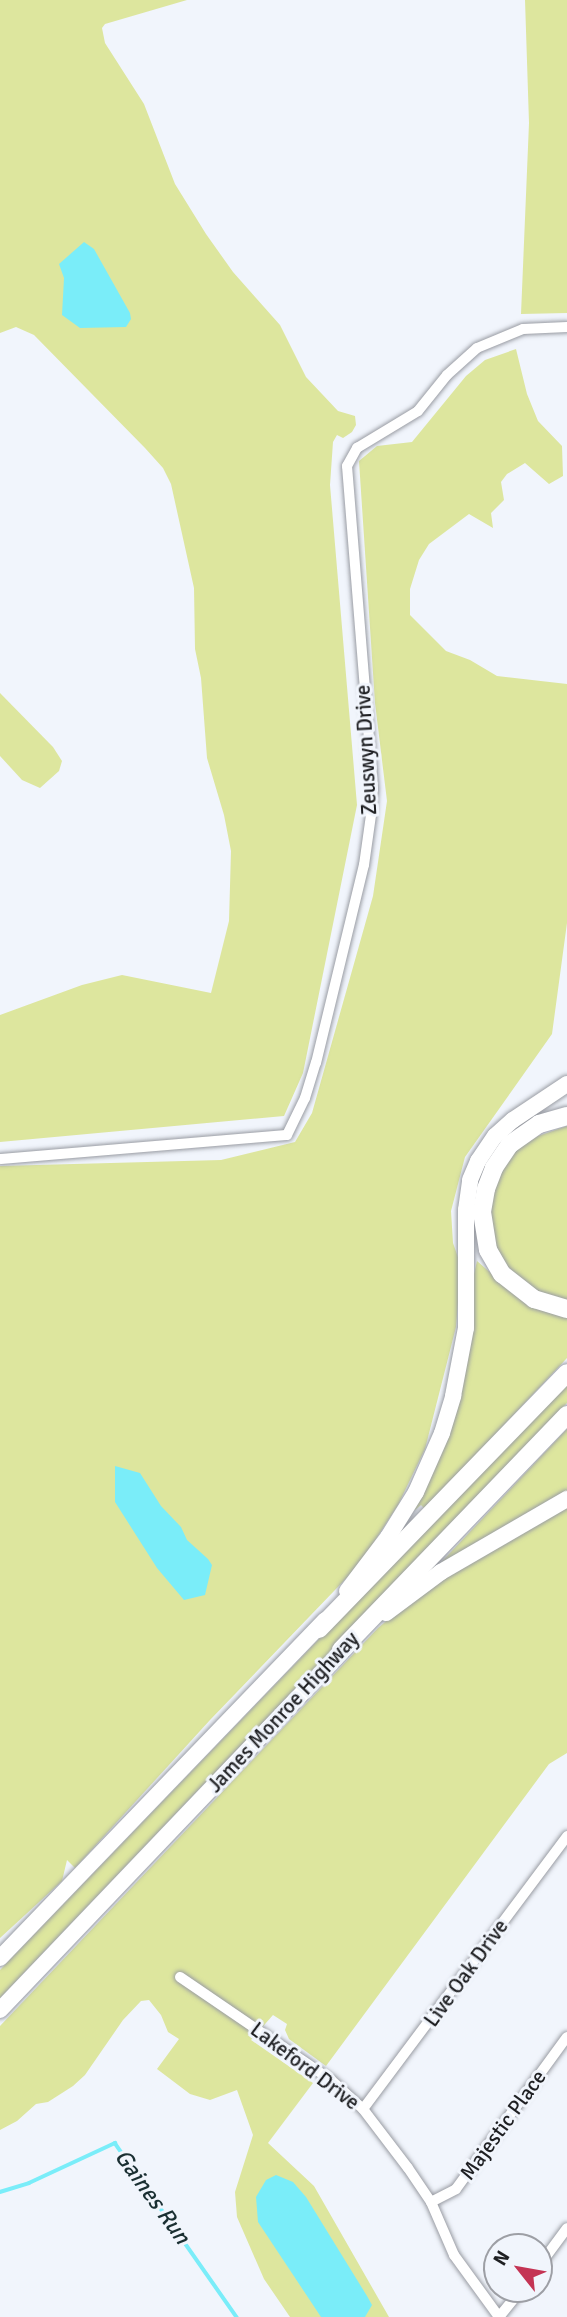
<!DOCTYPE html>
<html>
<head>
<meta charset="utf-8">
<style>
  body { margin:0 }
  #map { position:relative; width:567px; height:2317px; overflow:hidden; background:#f1f5fc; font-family:Signika,sans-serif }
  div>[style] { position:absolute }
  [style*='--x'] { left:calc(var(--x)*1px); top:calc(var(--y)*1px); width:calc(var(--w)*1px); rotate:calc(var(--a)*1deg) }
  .green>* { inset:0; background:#dde69e }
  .water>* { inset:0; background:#7aedf9 }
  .stream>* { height:3.5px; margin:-1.75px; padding:0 1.75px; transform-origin:1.75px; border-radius:1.75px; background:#7aedf9 }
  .roads { filter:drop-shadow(0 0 2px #999ca3) drop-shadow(0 0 2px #999ca3) }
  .minor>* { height:10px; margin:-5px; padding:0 5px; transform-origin:5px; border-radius:5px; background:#fff }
  .trunk>* { height:16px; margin:-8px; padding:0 8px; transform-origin:8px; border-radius:8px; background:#fff }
  .motorway>* { height:18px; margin:-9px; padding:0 9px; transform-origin:9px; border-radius:9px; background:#fff }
  span { translate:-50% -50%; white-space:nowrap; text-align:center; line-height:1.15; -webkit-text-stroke:6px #f1f5fc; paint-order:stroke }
  .street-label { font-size:21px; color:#1e1f22 }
  .water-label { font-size:23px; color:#1a2f32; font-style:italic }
  .north { position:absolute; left:483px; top:2233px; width:70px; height:70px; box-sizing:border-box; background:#f1f5fc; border:2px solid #9d9fa5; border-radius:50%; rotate:301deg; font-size:19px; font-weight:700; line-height:28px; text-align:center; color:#1e1f22 }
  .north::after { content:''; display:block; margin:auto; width:24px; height:32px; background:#c43454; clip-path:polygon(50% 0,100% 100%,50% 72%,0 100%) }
</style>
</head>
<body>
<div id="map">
  <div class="green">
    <div style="clip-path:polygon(0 0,187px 0,105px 24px,102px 28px,105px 43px,144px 104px,175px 184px,206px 234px,233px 272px,280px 325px,306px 377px,338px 411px,355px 416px,356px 425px,352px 432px,343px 438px,337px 435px,333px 442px,330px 485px,357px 805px,303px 1073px,284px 1116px,0 1142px,0 1015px,82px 985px,122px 975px,211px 993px,229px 921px,231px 851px,224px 815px,207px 758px,201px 678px,195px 649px,194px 588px,171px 484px,163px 468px,145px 448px,34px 335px,16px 327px,0 333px)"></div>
    <div style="clip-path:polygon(525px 0,567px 0,567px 313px,521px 314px,529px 123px)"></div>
    <div style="clip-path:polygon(516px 349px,527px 394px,538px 421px,562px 446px,563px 476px,549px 484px,525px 463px,507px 474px,501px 482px,504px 500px,491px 513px,493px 528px,469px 514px,429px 544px,419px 560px,410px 589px,410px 615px,446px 651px,470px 660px,497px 676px,567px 684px,567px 923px,552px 1034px,465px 1157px,451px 1211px,453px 1243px,461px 1266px,456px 1327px,425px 1449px,398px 1505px,359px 1565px,210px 1720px,75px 1868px,67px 1860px,62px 1881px,0 1938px,0 1166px,221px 1160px,295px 1142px,312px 1113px,373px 896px,387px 801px,375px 703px,359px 461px,377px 446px,412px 442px,466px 376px,485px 360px)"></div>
    <div style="clip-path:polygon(0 693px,53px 747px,62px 761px,59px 771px,40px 788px,22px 780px,0 756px)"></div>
    <div style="clip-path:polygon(567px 1126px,567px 1304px,542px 1297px,503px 1265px,490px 1233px,491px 1189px,516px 1150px,538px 1136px)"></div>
    <div style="clip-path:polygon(477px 1261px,524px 1302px,547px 1312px,567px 1316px,567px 1358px,425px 1509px,421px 1505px,415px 1510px,410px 1508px,427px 1475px)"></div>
    <div style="clip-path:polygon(567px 1382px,567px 1403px,0 1998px,0 1970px)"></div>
    <div style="clip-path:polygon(567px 1429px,567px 1493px,432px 1572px)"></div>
    <div style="clip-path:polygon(567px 1506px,567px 1753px,549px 1764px,326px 2066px,289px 2039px,285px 2030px,287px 2024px,273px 2015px,251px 2040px,313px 2083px,268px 2143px,314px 2186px,389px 2317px,290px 2317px,264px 2279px,237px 2217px,235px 2192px,253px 2135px,237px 2090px,210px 2100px,190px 2094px,157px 2069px,179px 2039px,168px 2032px,161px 2015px,149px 2000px,141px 2001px,123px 2020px,85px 2075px,73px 2086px,48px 2102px,36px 2104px,17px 2121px,0 2130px,0 2026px,378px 1628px,425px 1588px)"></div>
  </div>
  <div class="water">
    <div style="clip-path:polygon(84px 242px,94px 249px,130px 313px,131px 319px,126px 327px,80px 328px,62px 315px,64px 278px,59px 264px)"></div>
    <div style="clip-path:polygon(115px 1466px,140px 1473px,161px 1506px,181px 1527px,187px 1540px,208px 1559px,212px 1565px,205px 1595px,184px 1600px,157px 1568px,115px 1502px)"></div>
    <div style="clip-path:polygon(276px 2175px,293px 2182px,306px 2197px,367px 2296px,372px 2305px,365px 2317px,321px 2317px,258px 2222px,256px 2197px,266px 2180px)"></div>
  </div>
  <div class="stream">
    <div style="--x:0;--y:2192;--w:30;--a:-17"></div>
    <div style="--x:29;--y:2183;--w:95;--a:-24.9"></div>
    <div style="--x:115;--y:2143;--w:213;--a:55"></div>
  </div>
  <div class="roads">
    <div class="minor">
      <div style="--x:0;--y:1159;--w:288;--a:-4.8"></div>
      <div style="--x:287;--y:1135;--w:41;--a:-64.1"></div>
      <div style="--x:305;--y:1098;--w:37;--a:-73"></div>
      <div style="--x:316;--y:1063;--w:204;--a:-76.4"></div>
      <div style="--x:364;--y:865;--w:50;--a:-82"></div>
      <div style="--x:371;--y:815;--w:26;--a:-86"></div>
      <div style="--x:373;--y:789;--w:324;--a:-94.6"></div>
      <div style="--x:347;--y:466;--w:21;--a:-61"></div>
      <div style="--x:357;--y:448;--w:71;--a:-31.2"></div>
      <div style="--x:418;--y:411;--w:46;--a:-51.1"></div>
      <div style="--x:447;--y:375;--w:40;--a:-42"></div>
      <div style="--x:477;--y:348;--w:50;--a:-22.4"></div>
      <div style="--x:523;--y:329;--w:44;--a:-2.6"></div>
      <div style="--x:180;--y:1977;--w:183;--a:34.3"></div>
      <div style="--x:331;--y:2080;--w:43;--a:42.2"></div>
      <div style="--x:363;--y:2109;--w:74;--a:52.7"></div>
      <div style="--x:408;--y:2168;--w:41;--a:55.9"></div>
      <div style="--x:431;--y:2202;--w:58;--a:66.5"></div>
      <div style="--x:454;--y:2255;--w:77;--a:54"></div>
      <div style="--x:363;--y:2109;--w:341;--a:-53.2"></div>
      <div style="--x:431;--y:2202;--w:28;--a:-27"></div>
      <div style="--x:456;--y:2189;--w:188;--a:-53.9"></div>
      <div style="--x:539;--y:2266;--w:47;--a:-53.6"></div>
      <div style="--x:499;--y:2317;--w:36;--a:-51"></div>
    </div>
    <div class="trunk">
      <div style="--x:347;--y:1591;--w:68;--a:-52.8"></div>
      <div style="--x:388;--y:1537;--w:53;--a:-58.1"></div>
      <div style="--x:416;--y:1492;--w:64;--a:-66.2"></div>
      <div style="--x:442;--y:1433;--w:39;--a:-73"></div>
      <div style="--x:453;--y:1396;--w:69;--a:-79.2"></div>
      <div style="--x:466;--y:1328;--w:118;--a:-90"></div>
      <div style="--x:466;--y:1210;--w:30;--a:-82"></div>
      <div style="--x:470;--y:1180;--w:21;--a:-67"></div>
      <div style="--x:478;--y:1161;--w:30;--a:-56"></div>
      <div style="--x:495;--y:1136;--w:24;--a:-42"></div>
      <div style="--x:513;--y:1120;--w:65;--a:-33.7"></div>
      <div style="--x:386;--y:1613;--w:69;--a:-36.7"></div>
      <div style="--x:441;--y:1572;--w:146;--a:-30.1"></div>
      <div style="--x:0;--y:1958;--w:469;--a:-46.1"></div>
      <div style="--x:0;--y:2010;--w:507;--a:-46.36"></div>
    </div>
    <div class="motorway">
      <div style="--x:567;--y:1116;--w:29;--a:164"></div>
      <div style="--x:539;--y:1124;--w:35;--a:145"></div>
      <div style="--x:510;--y:1144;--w:29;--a:124"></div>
      <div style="--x:494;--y:1168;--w:22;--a:111"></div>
      <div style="--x:486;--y:1189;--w:23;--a:100"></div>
      <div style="--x:482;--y:1212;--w:38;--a:81"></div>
      <div style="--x:488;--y:1250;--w:28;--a:60"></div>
      <div style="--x:502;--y:1274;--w:41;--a:38"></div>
      <div style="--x:534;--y:1299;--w:34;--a:17"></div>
      <div style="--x:319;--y:1629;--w:356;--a:-45.9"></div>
      <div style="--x:341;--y:1650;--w:326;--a:-46.1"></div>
    </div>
  </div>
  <div class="street-label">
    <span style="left:366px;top:750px;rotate:-93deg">Zeuswyn Drive</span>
    <span style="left:283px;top:1712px;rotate:-47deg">James Monroe Highway</span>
    <span style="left:466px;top:1973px;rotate:-54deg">Live Oak Drive</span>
    <span style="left:305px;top:2066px;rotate:37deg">Lakeford Drive</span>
    <span style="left:503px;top:2125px;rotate:-54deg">Majestic Place</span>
  </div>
  <div class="water-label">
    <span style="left:152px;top:2197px;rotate:54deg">Gaines Run</span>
  </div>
  <div class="north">N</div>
</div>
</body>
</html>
